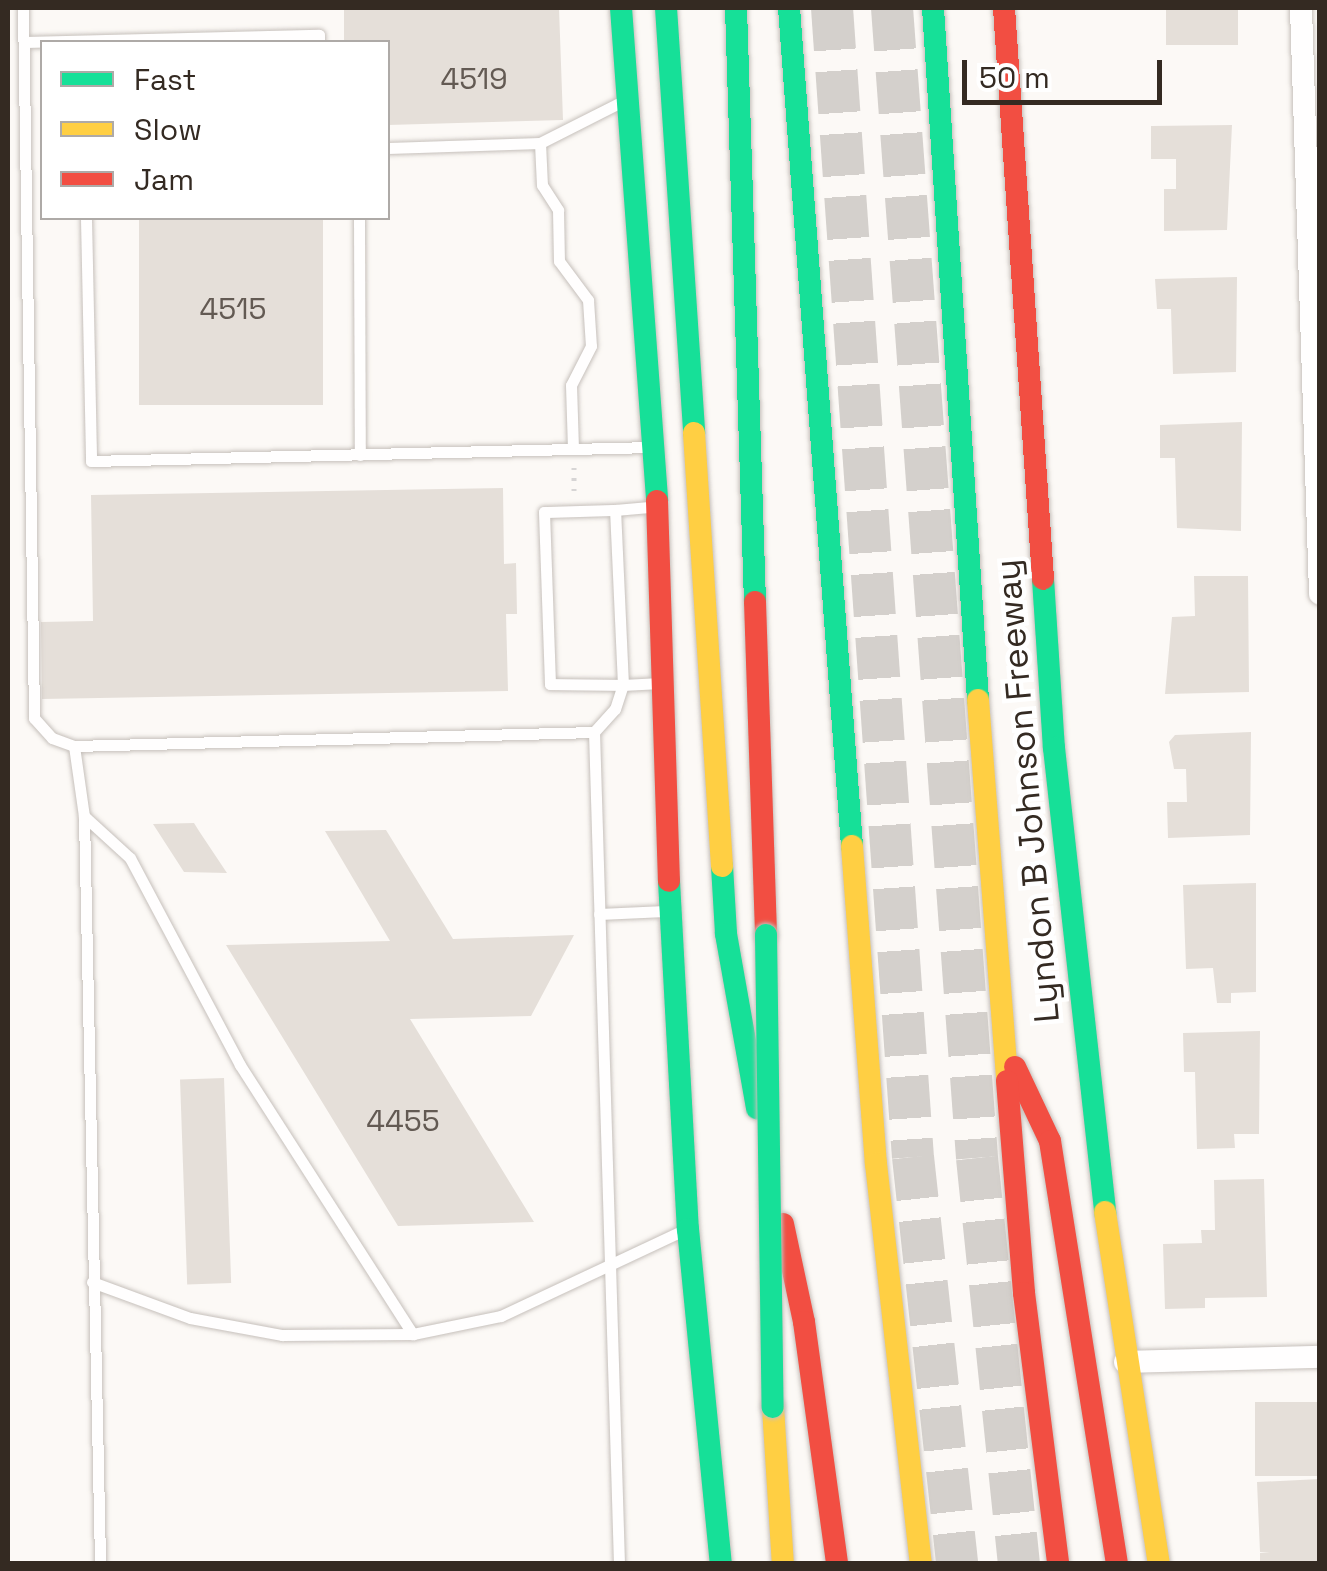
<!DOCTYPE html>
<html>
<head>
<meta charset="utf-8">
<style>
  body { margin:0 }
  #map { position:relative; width:1327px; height:1571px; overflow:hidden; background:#fcf9f6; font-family:"Space Grotesk",sans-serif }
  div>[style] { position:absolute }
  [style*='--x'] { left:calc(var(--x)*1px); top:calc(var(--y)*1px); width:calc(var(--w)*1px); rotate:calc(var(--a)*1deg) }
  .building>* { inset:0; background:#e5dfd9; transform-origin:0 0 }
  .highway-tunnel>* { height:42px; margin-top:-21px; transform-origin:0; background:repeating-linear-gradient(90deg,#d4d0cc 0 42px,transparent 0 63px) }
  .path>* { height:5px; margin-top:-2.5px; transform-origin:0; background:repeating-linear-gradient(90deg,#d7d5d5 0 2.5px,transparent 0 10.5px) }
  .roads { filter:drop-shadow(0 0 2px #c6c0bb) drop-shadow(0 0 2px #c6c0bb) }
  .lane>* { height:11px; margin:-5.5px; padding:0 5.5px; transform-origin:5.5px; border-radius:5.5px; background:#fffefe }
  .street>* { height:22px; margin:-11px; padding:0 11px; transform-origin:11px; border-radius:11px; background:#fffefe }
  .fast>* { height:22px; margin:-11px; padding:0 11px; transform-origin:11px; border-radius:11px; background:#16e098 }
  .slow>* { height:22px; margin:-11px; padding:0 11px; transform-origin:11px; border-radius:11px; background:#ffcf43 }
  .jam>* { height:22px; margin:-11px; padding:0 11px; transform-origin:11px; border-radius:11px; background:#f24e42 }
  .bridges { filter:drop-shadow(0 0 2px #c6c0bb) drop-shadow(0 0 2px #c6c0bb) }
  .fast-bridge>* { height:22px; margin:-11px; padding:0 11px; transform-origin:11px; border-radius:11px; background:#16e098 }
  span { translate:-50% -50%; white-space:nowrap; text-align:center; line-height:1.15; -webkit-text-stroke:9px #fff; paint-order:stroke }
  .number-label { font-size:30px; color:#635a53 }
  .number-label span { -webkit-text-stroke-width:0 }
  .street-label { font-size:35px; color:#342a22 }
  .frame { position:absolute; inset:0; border:10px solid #342a22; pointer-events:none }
  .legend { position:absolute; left:40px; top:40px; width:350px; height:180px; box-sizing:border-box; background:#fff; border:2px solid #aeaaa7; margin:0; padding:12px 18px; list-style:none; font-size:30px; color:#342a22 }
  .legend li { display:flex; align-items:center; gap:20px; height:50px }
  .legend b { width:50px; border:2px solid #aeaaa7 }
  .scale { position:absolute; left:962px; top:60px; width:200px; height:45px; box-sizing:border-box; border:5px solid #342a22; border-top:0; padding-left:12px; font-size:30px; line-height:35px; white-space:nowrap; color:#342a22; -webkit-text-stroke:8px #fff; paint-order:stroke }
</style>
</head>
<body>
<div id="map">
  <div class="building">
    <div style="clip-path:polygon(344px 8px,559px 8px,563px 120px,388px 125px,388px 42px,344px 42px)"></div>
    <div style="left:1166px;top:8px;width:72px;height:37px"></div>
    <div style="clip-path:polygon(1232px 125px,1227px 230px,1164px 231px,1164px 189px,1176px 189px,1176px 159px,1151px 159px,1151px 126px)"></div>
    <div style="left:139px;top:218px;width:184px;height:187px"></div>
    <div style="clip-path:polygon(1237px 277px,1236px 372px,1173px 374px,1171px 309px,1157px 309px,1155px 279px)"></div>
    <div style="clip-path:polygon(1242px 422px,1241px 531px,1177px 528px,1175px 458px,1160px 458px,1160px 425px)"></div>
    <div style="clip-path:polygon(503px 488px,504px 564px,516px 563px,517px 614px,506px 614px,508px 691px,42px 699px,41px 622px,93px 621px,91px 495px)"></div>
    <div style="clip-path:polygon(1194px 576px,1248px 576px,1249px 692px,1165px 694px,1172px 617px,1195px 616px)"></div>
    <div style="clip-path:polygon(1251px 732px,1250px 835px,1168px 838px,1167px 802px,1187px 802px,1186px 769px,1174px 769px,1169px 742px,1175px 735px)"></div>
    <div style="clip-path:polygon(194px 823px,199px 831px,227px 873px,184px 872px,153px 824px)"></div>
    <div style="clip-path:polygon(386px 830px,453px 939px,574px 935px,531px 1016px,410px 1019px,534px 1222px,398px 1226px,226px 945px,390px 941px,325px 831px)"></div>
    <div style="clip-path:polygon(1256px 883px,1256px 992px,1231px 993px,1231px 1003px,1217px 1003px,1213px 968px,1186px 969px,1183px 885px)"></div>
    <div style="clip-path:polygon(1260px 1031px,1259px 1134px,1234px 1134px,1235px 1148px,1197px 1149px,1195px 1072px,1184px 1072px,1183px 1033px)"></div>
    <div style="left:224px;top:1078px;width:205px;height:44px;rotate:88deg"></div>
    <div style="clip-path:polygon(1264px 1179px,1267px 1297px,1205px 1298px,1205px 1308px,1165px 1309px,1163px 1244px,1202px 1243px,1201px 1230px,1215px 1230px,1214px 1180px)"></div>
    <div style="left:1320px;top:1402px;width:74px;height:65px;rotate:90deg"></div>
    <div style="clip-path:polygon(1320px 1479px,1320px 1564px,1260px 1564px,1260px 1553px,1270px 1553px,1260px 1552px,1257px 1482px)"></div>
  </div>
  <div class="highway-tunnel">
    <div style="--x:832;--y:8;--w:1152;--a:85.97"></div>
    <div style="--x:913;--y:1157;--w:409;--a:83.8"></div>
    <div style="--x:892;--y:8;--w:1153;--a:85.77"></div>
    <div style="--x:977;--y:1158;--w:408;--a:84.1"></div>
  </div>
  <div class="path">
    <div style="--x:574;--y:467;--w:29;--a:90"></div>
  </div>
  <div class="roads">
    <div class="lane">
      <div style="--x:23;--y:8;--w:710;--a:89.11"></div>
      <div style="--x:34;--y:718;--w:27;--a:48"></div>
      <div style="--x:52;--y:738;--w:23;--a:20"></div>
      <div style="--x:74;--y:746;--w:71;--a:81.9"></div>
      <div style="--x:84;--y:816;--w:748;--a:88.77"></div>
      <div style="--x:25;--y:42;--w:294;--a:-1.4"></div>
      <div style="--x:319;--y:35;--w:7;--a:90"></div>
      <div style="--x:540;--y:143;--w:42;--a:87.3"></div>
      <div style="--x:542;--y:185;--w:30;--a:57"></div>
      <div style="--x:558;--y:210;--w:51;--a:88.9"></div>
      <div style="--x:559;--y:261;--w:49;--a:53.4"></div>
      <div style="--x:588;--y:300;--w:46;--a:86.3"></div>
      <div style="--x:591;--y:346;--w:44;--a:117.1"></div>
      <div style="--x:571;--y:385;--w:64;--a:88.2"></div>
      <div style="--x:388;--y:148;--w:152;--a:-1.9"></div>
      <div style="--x:540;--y:143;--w:95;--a:-26.8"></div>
      <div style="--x:86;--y:218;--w:243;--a:88.8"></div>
      <div style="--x:91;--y:461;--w:559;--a:-1.43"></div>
      <div style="--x:359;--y:218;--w:237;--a:89.8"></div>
      <div style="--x:615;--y:510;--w:71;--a:178.4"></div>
      <div style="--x:544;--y:512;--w:172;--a:88"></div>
      <div style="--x:550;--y:684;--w:73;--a:0.8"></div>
      <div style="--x:623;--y:685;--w:175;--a:-92.6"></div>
      <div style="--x:615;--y:510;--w:37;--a:-5"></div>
      <div style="--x:74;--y:746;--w:520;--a:-1.54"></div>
      <div style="--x:84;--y:816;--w:62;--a:42.4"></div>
      <div style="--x:130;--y:858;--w:234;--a:62"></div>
      <div style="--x:240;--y:1065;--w:320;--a:57.3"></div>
      <div style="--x:599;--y:914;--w:66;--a:-2.6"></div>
      <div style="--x:92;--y:1282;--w:104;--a:20.2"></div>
      <div style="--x:190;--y:1318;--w:94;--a:10.5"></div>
      <div style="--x:282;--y:1335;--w:131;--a:-0.4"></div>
      <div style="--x:413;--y:1334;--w:90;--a:-11.6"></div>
      <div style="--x:501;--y:1316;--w:202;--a:-25.2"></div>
      <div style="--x:619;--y:1564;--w:832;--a:-91.72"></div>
      <div style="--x:594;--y:732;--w:31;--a:-48"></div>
      <div style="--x:615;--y:709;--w:25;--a:-72"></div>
      <div style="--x:623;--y:685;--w:37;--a:-3"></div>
    </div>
    <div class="street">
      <div style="--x:1301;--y:8;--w:586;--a:88.14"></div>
      <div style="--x:1125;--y:1362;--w:195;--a:-1.5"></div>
    </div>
    <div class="fast">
      <div style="--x:621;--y:8;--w:494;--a:85.8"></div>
      <div style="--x:666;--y:8;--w:426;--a:86.2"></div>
      <div style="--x:736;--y:8;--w:594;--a:88.17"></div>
      <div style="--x:789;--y:8;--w:840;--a:85.7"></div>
      <div style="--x:933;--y:8;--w:693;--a:86.28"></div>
      <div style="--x:1043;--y:579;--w:169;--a:86.3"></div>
      <div style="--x:1054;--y:748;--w:467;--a:83.7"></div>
      <div style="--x:722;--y:866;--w:68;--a:86.6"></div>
      <div style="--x:726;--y:934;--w:177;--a:79.9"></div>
      <div style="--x:669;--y:881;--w:349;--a:86.9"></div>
      <div style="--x:688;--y:1229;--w:337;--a:84.4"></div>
    </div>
    <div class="slow">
      <div style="--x:694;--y:433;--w:434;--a:86.3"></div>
      <div style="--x:978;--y:700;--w:382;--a:85.6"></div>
      <div style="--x:852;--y:846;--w:319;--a:85.7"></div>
      <div style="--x:876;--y:1164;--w:403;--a:83.6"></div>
      <div style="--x:1105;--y:1212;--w:356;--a:81.3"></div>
      <div style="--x:773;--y:1407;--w:157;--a:86.4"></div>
    </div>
    <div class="jam">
      <div style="--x:1004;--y:8;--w:572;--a:86.09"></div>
      <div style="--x:657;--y:501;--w:380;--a:88.2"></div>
      <div style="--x:755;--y:602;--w:333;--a:88.1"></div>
      <div style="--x:1015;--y:1067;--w:82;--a:64.7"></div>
      <div style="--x:1050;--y:1141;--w:428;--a:81"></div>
      <div style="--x:1007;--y:1081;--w:213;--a:85.4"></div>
      <div style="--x:1024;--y:1293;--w:273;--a:82.8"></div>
      <div style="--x:783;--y:1224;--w:100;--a:77.9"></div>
      <div style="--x:804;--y:1322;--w:244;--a:82.2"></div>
    </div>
  </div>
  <div class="bridges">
    <div class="fast-bridge">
      <div style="--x:766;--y:935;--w:472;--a:89.2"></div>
    </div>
  </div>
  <div class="number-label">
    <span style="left:474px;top:79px">4519</span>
    <span style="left:233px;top:309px">4515</span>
    <span style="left:403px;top:1121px">4455</span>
  </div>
  <div class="street-label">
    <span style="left:1027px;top:791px;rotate:-95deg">Lyndon B Johnson Freeway</span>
  </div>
  <div class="frame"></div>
  <ul class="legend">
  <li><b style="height:12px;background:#16e098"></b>Fast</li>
  <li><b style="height:12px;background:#ffcf43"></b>Slow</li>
  <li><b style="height:12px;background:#f24e42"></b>Jam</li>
  </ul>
  <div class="scale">50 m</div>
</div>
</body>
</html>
